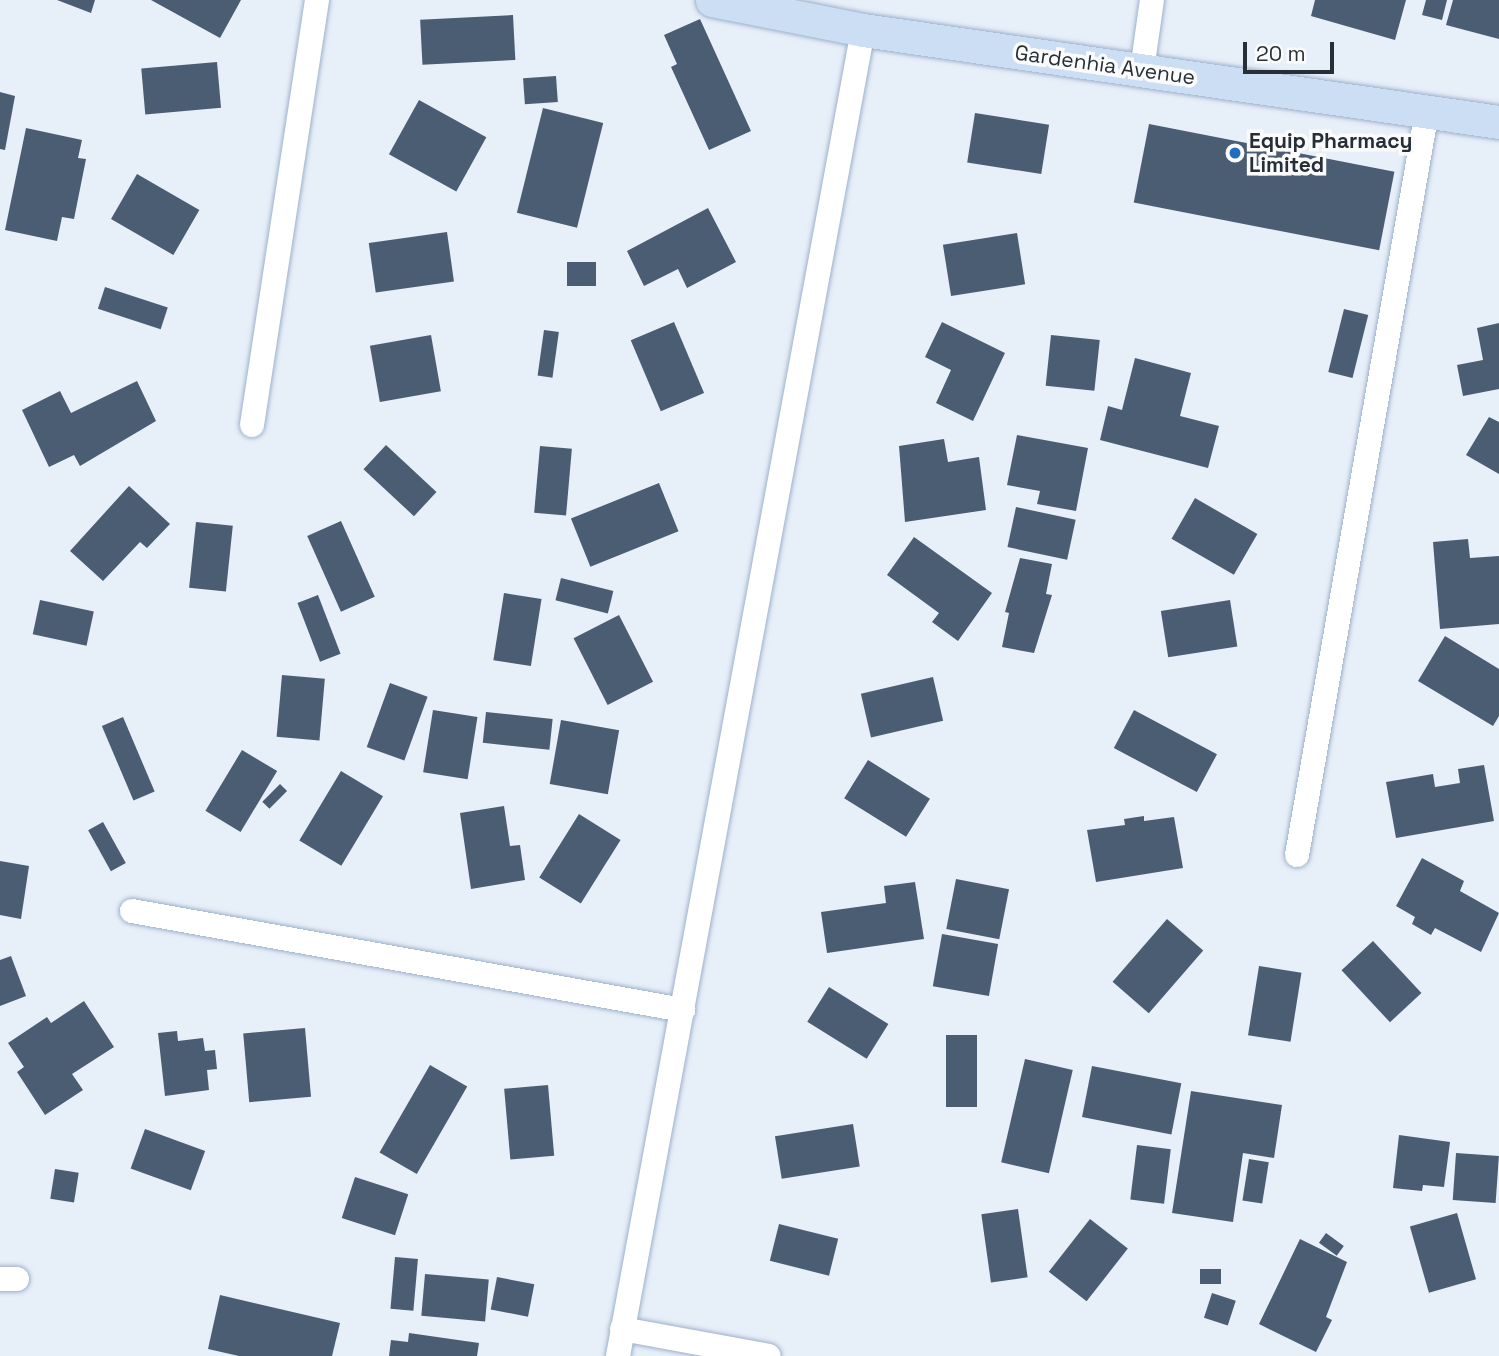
<!DOCTYPE html>
<html>
<head>
<meta charset="utf-8">
<style>
  body { margin:0 }
  #map { position:relative; width:1499px; height:1356px; overflow:hidden; background:#e7eff9; font-family:"Space Grotesk",sans-serif }
  div>[style] { position:absolute }
  [style*='--x'] { left:calc(var(--x)*1px); top:calc(var(--y)*1px); width:calc(var(--w)*1px); rotate:calc(var(--a)*1deg) }
  .building>* { inset:0; background:#4b5d73; transform-origin:0 0 }
  .roads { filter:drop-shadow(0 0 2px #9db1ca) drop-shadow(0 0 2px #9db1ca) }
  .street>* { height:24px; margin:-12px; padding:0 12px; transform-origin:12px; border-radius:12px; background:#fff }
  .secondary>* { height:33px; margin:-16.5px; padding:0 16.5px; transform-origin:16.5px; border-radius:16.5px; background:#cbdef3 }
  .dots>* { width:19px; height:19px; translate:-50% -50%; box-sizing:border-box; border:4px solid #fbfbfb; border-radius:50% }
  span { translate:-50% -50%; white-space:nowrap; text-align:center; line-height:1.15; -webkit-text-stroke:7px #fbfbfb; paint-order:stroke }
  .street-label { font-size:21px; color:#262e38 }
  .poi-label { font-size:21px; color:#262e38; font-weight:700 }
  .left { translate:0 -50%; text-align:left }
  .scale { position:absolute; left:1243px; top:42px; width:91px; height:32px; box-sizing:border-box; border:4px solid #262e38; border-top:0; padding-left:9px; font-size:21px; line-height:24px; white-space:nowrap; color:#262e38; -webkit-text-stroke:5px #fbfbfb; paint-order:stroke }
</style>
</head>
<body>
<div id="map">
  <div class="building">
    <div style="clip-path:polygon(57px 0,95px 0,91px 13px)"></div>
    <div style="clip-path:polygon(151px 0,241px 0,220px 38px)"></div>
    <div style="clip-path:polygon(1315px 0,1406px 0,1395px 40px,1311px 16px)"></div>
    <div style="clip-path:polygon(1426px 0,1447px 0,1442px 20px,1422px 15px)"></div>
    <div style="clip-path:polygon(1453px 0,1499px 0,1499px 39px,1446px 25px)"></div>
    <div style="left:513px;top:15px;width:45px;height:93px;rotate:87deg"></div>
    <div style="clip-path:polygon(700px 19px,751px 131px,709px 150px,671px 67px,677px 64px,664px 35px)"></div>
    <div style="left:217px;top:62px;width:46px;height:76px;rotate:85deg"></div>
    <div style="left:556px;top:76px;width:26px;height:33px;rotate:86deg"></div>
    <div style="clip-path:polygon(0 92px,15px 96px,5px 150px,0 149px)"></div>
    <div style="left:419px;top:100px;width:77px;height:62px;rotate:29deg"></div>
    <div style="left:543px;top:108px;width:62px;height:108px;rotate:14deg"></div>
    <div style="left:975px;top:113px;width:75px;height:50px;rotate:9deg"></div>
    <div style="left:1149px;top:124px;width:250px;height:80px;rotate:11deg"></div>
    <div style="clip-path:polygon(26px 128px,82px 140px,78px 158px,86px 159px,74px 219px,62px 217px,57px 241px,5px 230px)"></div>
    <div style="left:137px;top:174px;width:72px;height:52px;rotate:30deg"></div>
    <div style="clip-path:polygon(708px 208px,736px 262px,687px 288px,678px 269px,644px 286px,627px 251px)"></div>
    <div style="left:447px;top:232px;width:50px;height:79px;rotate:82deg"></div>
    <div style="left:1017px;top:233px;width:52px;height:75px;rotate:81deg"></div>
    <div style="left:567px;top:262px;width:29px;height:24px"></div>
    <div style="left:105px;top:287px;width:66px;height:23px;rotate:18deg"></div>
    <div style="left:1344px;top:309px;width:25px;height:65px;rotate:14deg"></div>
    <div style="left:674px;top:322px;width:77px;height:47px;rotate:67deg"></div>
    <div style="clip-path:polygon(942px 322px,1005px 353px,973px 421px,936px 403px,951px 370px,925px 357px)"></div>
    <div style="clip-path:polygon(1499px 323px,1499px 389px,1463px 396px,1457px 365px,1483px 360px,1477px 328px)"></div>
    <div style="left:544px;top:330px;width:15px;height:46px;rotate:8deg"></div>
    <div style="left:431px;top:335px;width:57px;height:62px;rotate:80deg"></div>
    <div style="left:1051px;top:335px;width:49px;height:51px;rotate:6deg"></div>
    <div style="clip-path:polygon(1135px 358px,1191px 373px,1180px 416px,1219px 426px,1208px 468px,1100px 440px,1108px 406px,1122px 410px)"></div>
    <div style="clip-path:polygon(137px 381px,156px 421px,80px 466px,74px 455px,49px 467px,22px 410px,60px 391px,71px 413px)"></div>
    <div style="clip-path:polygon(1489px 417px,1499px 422px,1499px 474px,1466px 455px)"></div>
    <div style="clip-path:polygon(1017px 435px,1088px 448px,1076px 511px,1037px 504px,1040px 491px,1007px 485px)"></div>
    <div style="clip-path:polygon(944px 439px,948px 462px,979px 457px,986px 510px,905px 522px,899px 446px)"></div>
    <div style="left:386px;top:445px;width:69px;height:33px;rotate:43deg"></div>
    <div style="left:540px;top:446px;width:32px;height:67px;rotate:5deg"></div>
    <div style="left:659px;top:483px;width:52px;height:95px;rotate:68deg"></div>
    <div style="clip-path:polygon(129px 486px,170px 524px,147px 548px,140px 542px,103px 581px,70px 551px)"></div>
    <div style="left:1195px;top:498px;width:72px;height:47px;rotate:30deg"></div>
    <div style="left:1016px;top:507px;width:61px;height:41px;rotate:12deg"></div>
    <div style="left:341px;top:521px;width:83px;height:37px;rotate:66deg"></div>
    <div style="left:196px;top:522px;width:37px;height:66px;rotate:6deg"></div>
    <div style="clip-path:polygon(914px 537px,992px 593px,958px 641px,932px 622px,939px 613px,887px 575px)"></div>
    <div style="clip-path:polygon(1468px 539px,1470px 558px,1499px 556px,1499px 624px,1440px 629px,1433px 542px)"></div>
    <div style="clip-path:polygon(1020px 558px,1052px 564px,1046px 594px,1052px 595px,1034px 653px,1002px 647px,1009px 613px,1005px 612px)"></div>
    <div style="left:561px;top:578px;width:54px;height:23px;rotate:14deg"></div>
    <div style="left:504px;top:593px;width:38px;height:68px;rotate:9deg"></div>
    <div style="left:318px;top:595px;width:63px;height:22px;rotate:69deg"></div>
    <div style="left:40px;top:600px;width:55px;height:35px;rotate:12deg"></div>
    <div style="left:1230px;top:600px;width:47px;height:70px;rotate:81deg"></div>
    <div style="left:619px;top:615px;width:75px;height:51px;rotate:63deg"></div>
    <div style="clip-path:polygon(1445px 636px,1499px 669px,1499px 716px,1493px 726px,1418px 681px)"></div>
    <div style="left:282px;top:675px;width:43px;height:62px;rotate:5deg"></div>
    <div style="left:933px;top:677px;width:45px;height:74px;rotate:77deg"></div>
    <div style="left:390px;top:683px;width:40px;height:68px;rotate:20deg"></div>
    <div style="left:433px;top:710px;width:45px;height:63px;rotate:9deg"></div>
    <div style="left:1134px;top:710px;width:94px;height:43px;rotate:28deg"></div>
    <div style="left:486px;top:712px;width:67px;height:31px;rotate:6deg"></div>
    <div style="left:123px;top:717px;width:81px;height:23px;rotate:67deg"></div>
    <div style="left:561px;top:720px;width:59px;height:65px;rotate:10deg"></div>
    <div style="left:242px;top:750px;width:41px;height:71px;rotate:31deg"></div>
    <div style="left:868px;top:760px;width:73px;height:45px;rotate:32deg"></div>
    <div style="clip-path:polygon(1484px 765px,1494px 821px,1396px 838px,1386px 782px,1433px 774px,1435px 787px,1460px 783px,1458px 769px)"></div>
    <div style="left:341px;top:771px;width:49px;height:81px;rotate:31deg"></div>
    <div style="left:280px;top:784px;width:10px;height:25px;rotate:45deg"></div>
    <div style="clip-path:polygon(504px 806px,510px 846px,520px 845px,525px 880px,471px 889px,460px 813px)"></div>
    <div style="left:579px;top:814px;width:49px;height:75px;rotate:32deg"></div>
    <div style="clip-path:polygon(1144px 816px,1144px 821px,1174px 817px,1183px 868px,1096px 882px,1087px 830px,1125px 825px,1124px 819px)"></div>
    <div style="left:103px;top:822px;width:47px;height:17px;rotate:61deg"></div>
    <div style="clip-path:polygon(1422px 858px,1464px 881px,1460px 891px,1499px 913px,1481px 952px,1435px 928px,1431px 935px,1412px 924px,1415px 917px,1396px 906px)"></div>
    <div style="clip-path:polygon(0 861px,29px 866px,21px 919px,0 915px)"></div>
    <div style="left:956px;top:879px;width:54px;height:51px;rotate:11deg"></div>
    <div style="clip-path:polygon(915px 882px,924px 939px,827px 953px,821px 912px,886px 903px,884px 886px)"></div>
    <div style="left:1167px;top:919px;width:48px;height:83px;rotate:41deg"></div>
    <div style="left:942px;top:934px;width:57px;height:53px;rotate:10deg"></div>
    <div style="left:1373px;top:941px;width:71px;height:43px;rotate:47deg"></div>
    <div style="clip-path:polygon(11px 956px,26px 996px,0 1006px,0 960px)"></div>
    <div style="left:1259px;top:966px;width:43px;height:70px;rotate:9deg"></div>
    <div style="left:829px;top:987px;width:70px;height:41px;rotate:32deg"></div>
    <div style="clip-path:polygon(84px 1001px,114px 1047px,72px 1074px,83px 1090px,45px 1115px,17px 1072px,24px 1067px,8px 1043px,47px 1017px,51px 1023px)"></div>
    <div style="left:305px;top:1028px;width:69px;height:62px;rotate:85deg"></div>
    <div style="clip-path:polygon(177px 1031px,178px 1041px,203px 1038px,205px 1051px,215px 1050px,217px 1069px,207px 1070px,209px 1090px,165px 1096px,158px 1033px)"></div>
    <div style="left:946px;top:1035px;width:31px;height:72px"></div>
    <div style="left:1025px;top:1059px;width:49px;height:106px;rotate:13deg"></div>
    <div style="left:430px;top:1065px;width:43px;height:101px;rotate:30deg"></div>
    <div style="left:1092px;top:1066px;width:91px;height:52px;rotate:11deg"></div>
    <div style="left:548px;top:1085px;width:71px;height:44px;rotate:85deg"></div>
    <div style="clip-path:polygon(1191px 1091px,1282px 1105px,1274px 1158px,1243px 1153px,1233px 1222px,1172px 1213px)"></div>
    <div style="left:853px;top:1124px;width:43px;height:79px;rotate:81deg"></div>
    <div style="left:145px;top:1129px;width:64px;height:42px;rotate:20deg"></div>
    <div style="clip-path:polygon(1399px 1135px,1450px 1142px,1444px 1187px,1423px 1185px,1422px 1191px,1393px 1188px)"></div>
    <div style="left:1137px;top:1145px;width:34px;height:55px;rotate:7deg"></div>
    <div style="left:1456px;top:1153px;width:43px;height:47px;rotate:4deg"></div>
    <div style="left:1249px;top:1159px;width:20px;height:42px;rotate:9deg"></div>
    <div style="left:55px;top:1169px;width:24px;height:30px;rotate:9deg"></div>
    <div style="left:355px;top:1177px;width:56px;height:43px;rotate:18deg"></div>
    <div style="left:1018px;top:1209px;width:69px;height:37px;rotate:82deg"></div>
    <div style="left:1457px;top:1213px;width:69px;height:49px;rotate:74deg"></div>
    <div style="left:1090px;top:1219px;width:48px;height:67px;rotate:38deg"></div>
    <div style="left:779px;top:1224px;width:61px;height:38px;rotate:14deg"></div>
    <div style="left:1326px;top:1233px;width:22px;height:12px;rotate:36deg"></div>
    <div style="clip-path:polygon(1300px 1239px,1347px 1262px,1326px 1317px,1332px 1320px,1316px 1352px,1259px 1324px)"></div>
    <div style="left:395px;top:1257px;width:23px;height:52px;rotate:5deg"></div>
    <div style="left:1200px;top:1269px;width:21px;height:15px"></div>
    <div style="left:425px;top:1274px;width:64px;height:42px;rotate:5deg"></div>
    <div style="left:497px;top:1277px;width:38px;height:33px;rotate:11deg"></div>
    <div style="left:1212px;top:1293px;width:25px;height:26px;rotate:18deg"></div>
    <div style="clip-path:polygon(220px 1295px,340px 1323px,332px 1356px,239px 1356px,208px 1349px)"></div>
    <div style="clip-path:polygon(409px 1333px,479px 1343px,477px 1356px,389px 1356px,391px 1340px,408px 1342px)"></div>
  </div>
  <div class="roads">
    <div class="street">
      <div style="--x:1142;--y:70;--w:71;--a:-81.9"></div>
      <div style="--x:252;--y:425;--w:430;--a:-81.3"></div>
      <div style="--x:1297;--y:855;--w:755;--a:-80.09"></div>
      <div style="--x:132;--y:911;--w:560;--a:10.19"></div>
      <div style="--x:0;--y:1279;--w:17;--a:0"></div>
      <div style="--x:622;--y:1329;--w:149;--a:10.4"></div>
      <div style="--x:618;--y:1356;--w:1348;--a:-79.53"></div>
    </div>
    <div class="secondary">
      <div style="--x:712;--y:0;--w:154;--a:11.2"></div>
      <div style="--x:863;--y:30;--w:643;--a:8.23"></div>
    </div>
  </div>
  <div class="dots">
    <div style="left:1235px;top:153px;background:#216cbb"></div>
  </div>
  <div class="street-label">
    <span style="left:1105px;top:65px;rotate:8deg">Gardenhia Avenue</span>
  </div>
  <div class="poi-label">
    <span class="left" style="left:1249px;top:153px">Equip Pharmacy<br>Limited</span>
  </div>
  <div class="scale">20 m</div>
</div>
</body>
</html>
